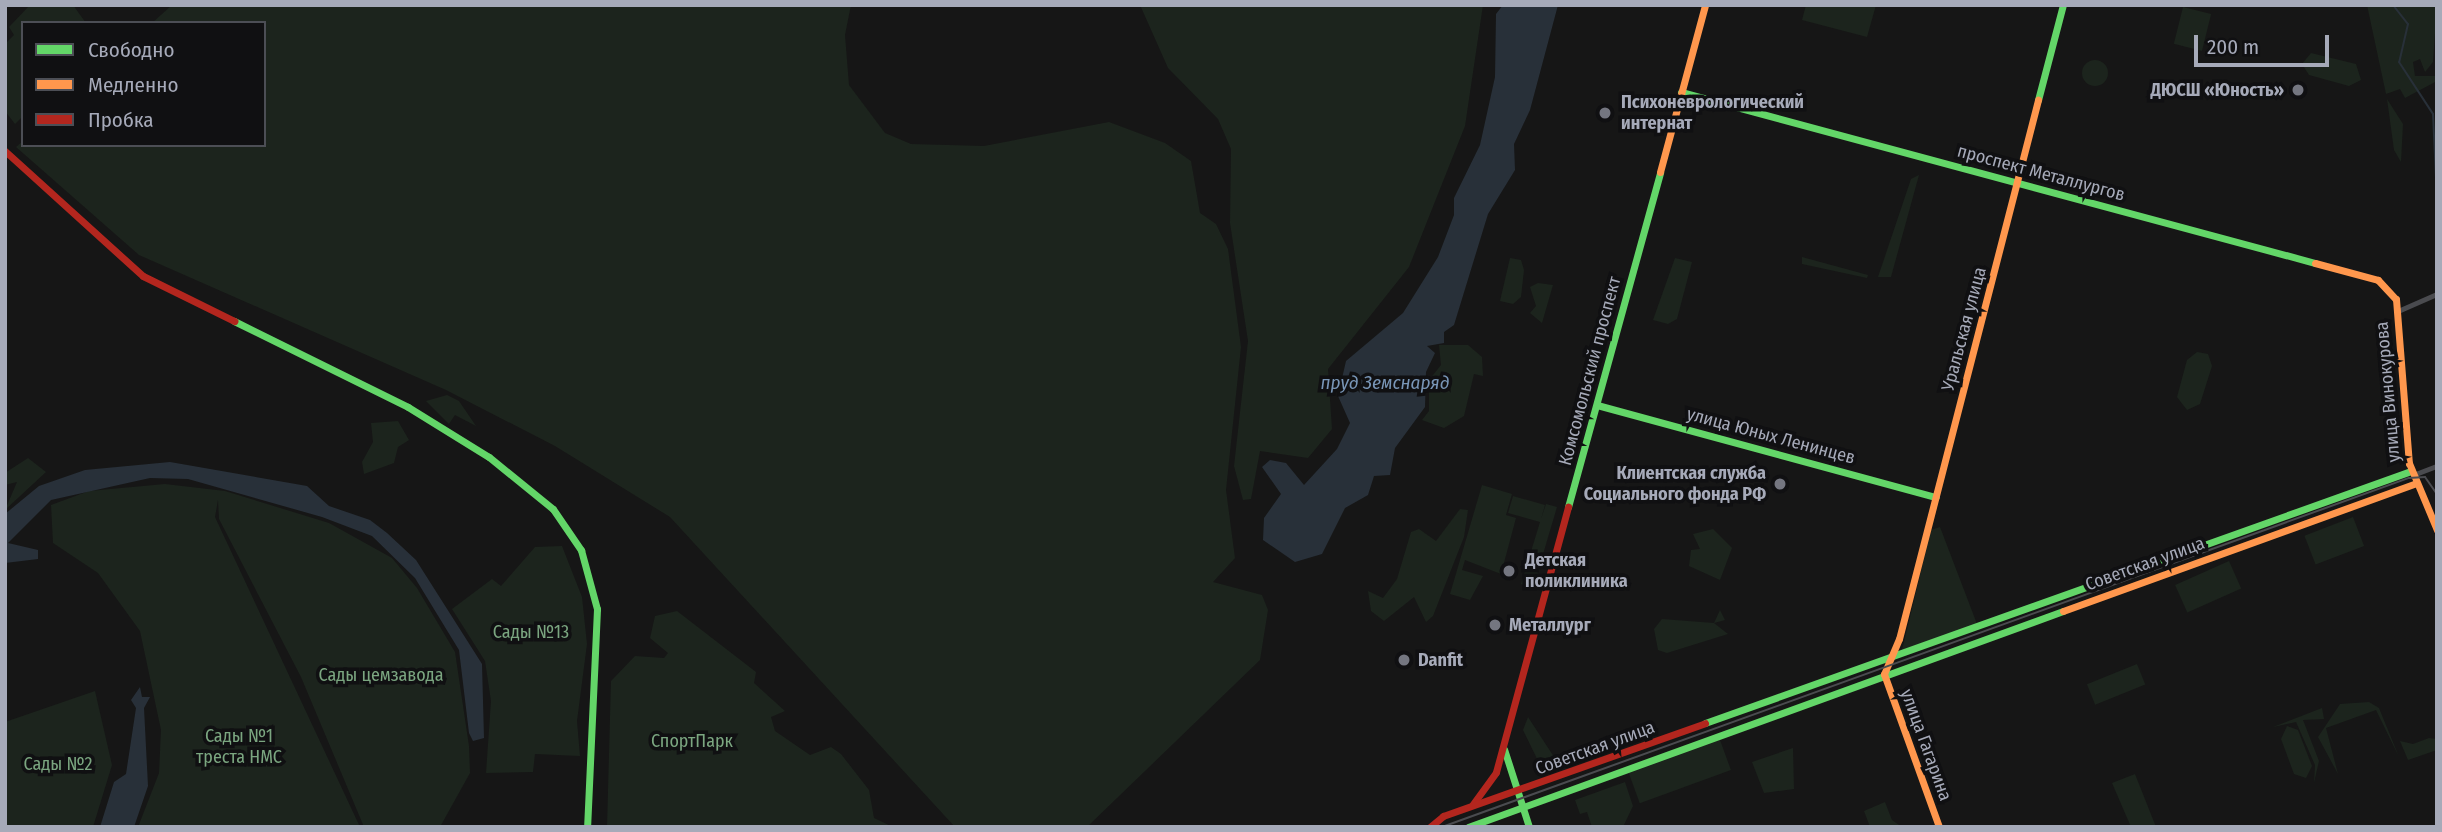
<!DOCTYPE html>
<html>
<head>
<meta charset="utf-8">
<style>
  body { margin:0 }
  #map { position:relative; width:2442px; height:832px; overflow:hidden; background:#161616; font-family:"Fira Sans Condensed",sans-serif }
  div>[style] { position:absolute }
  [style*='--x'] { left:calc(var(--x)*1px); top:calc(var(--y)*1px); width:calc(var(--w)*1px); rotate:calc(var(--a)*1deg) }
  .green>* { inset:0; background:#1c241d; transform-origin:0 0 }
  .round { border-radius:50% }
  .water>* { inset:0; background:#283039 }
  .stream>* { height:2px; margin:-1px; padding:0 1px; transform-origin:1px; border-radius:1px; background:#283039 }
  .street>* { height:4.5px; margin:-2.25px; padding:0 2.25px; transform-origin:2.25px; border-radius:2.25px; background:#4a4b4f }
  .fast>* { height:7px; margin:-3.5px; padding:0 3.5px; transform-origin:3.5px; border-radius:3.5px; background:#63d668 }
  .slow>* { height:7px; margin:-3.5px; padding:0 3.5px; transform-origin:3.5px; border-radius:3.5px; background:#ff974d }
  .jam>* { height:7px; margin:-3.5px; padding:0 3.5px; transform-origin:3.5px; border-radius:3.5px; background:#b3261e }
  .tram>* { height:2px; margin:-1px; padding:0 1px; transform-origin:1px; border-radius:1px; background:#4a4b4f }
  .dots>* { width:19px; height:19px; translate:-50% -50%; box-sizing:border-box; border:4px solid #101012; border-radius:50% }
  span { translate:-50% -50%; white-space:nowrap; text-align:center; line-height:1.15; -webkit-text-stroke:7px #101012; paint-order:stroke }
  .poi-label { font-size:18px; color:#a6aab9; font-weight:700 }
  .right { translate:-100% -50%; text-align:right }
  .left { translate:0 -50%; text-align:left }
  .street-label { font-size:18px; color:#a6aab9 }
  .park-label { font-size:18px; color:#7ba680 }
  .water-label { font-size:19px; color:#7996b7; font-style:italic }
  .frame { position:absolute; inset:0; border:7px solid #a6aab9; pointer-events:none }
  .legend { position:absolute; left:21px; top:21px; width:245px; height:126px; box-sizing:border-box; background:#101012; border:2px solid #4c4e55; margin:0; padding:9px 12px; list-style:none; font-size:21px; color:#a6aab9 }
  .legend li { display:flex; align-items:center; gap:14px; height:35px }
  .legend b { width:35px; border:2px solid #4c4e55 }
  .scale { position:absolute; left:2194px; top:35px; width:135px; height:32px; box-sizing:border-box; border:4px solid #a6aab9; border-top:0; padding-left:9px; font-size:21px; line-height:24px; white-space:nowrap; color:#a6aab9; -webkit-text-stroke:5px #101012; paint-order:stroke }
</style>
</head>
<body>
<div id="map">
  <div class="green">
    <div style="clip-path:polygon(30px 5px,73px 5px,86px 23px,23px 23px,23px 116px,15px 124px,5px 111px,5px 44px,14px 35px,9px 27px)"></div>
    <div style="clip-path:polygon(172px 5px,851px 5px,845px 35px,849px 85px,885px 133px,911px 144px,984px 146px,1109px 122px,1165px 143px,1191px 161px,1200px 213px,1216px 224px,1228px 249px,1241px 347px,1226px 490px,1235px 558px,1213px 582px,1262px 595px,1268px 610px,1260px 660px,1087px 827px,955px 827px,670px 517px,555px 446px,446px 390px,139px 255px,16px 147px,23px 141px,264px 145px,264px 23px,152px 23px)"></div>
    <div style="clip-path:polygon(1140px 5px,1483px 5px,1465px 126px,1409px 267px,1328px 369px,1332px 429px,1308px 458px,1260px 451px,1251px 499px,1243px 500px,1234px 466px,1248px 341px,1230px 223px,1231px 149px,1218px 119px,1168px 68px)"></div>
    <div style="clip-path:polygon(1806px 5px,1876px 5px,1867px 37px,1802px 20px)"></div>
    <div style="clip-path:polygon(2367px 5px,2437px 5px,2433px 62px,2425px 72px,2420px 59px,2413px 62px,2415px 76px,2437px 76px,2437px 81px,2405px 98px,2400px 89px,2386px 94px)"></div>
    <div style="left:2183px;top:7px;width:29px;height:38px;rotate:14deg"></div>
    <div style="clip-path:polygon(2311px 53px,2356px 64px,2361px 80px,2349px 86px,2309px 75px,2302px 64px)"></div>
    <div class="round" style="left:2082px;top:60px;width:26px;height:26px"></div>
    <div style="clip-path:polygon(2387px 99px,2403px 124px,2401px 162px,2394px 150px)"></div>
    <div style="clip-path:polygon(1919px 175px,1891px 277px,1878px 277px,1911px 179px)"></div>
    <div style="clip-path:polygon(1802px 257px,1868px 275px,1867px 278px,1802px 264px)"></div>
    <div style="clip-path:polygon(1510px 258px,1521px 260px,1524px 270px,1521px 297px,1513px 304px,1500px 301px)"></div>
    <div style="clip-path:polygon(1675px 258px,1692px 262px,1677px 319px,1668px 324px,1653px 320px)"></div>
    <div style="clip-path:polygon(1538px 283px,1553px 285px,1542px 323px,1530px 313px,1536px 306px,1530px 287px)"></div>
    <div style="clip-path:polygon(1439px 345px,1468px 345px,1482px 357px,1483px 376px,1474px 374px,1464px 416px,1444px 428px,1422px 420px,1429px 411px,1429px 380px,1441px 365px)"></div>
    <div style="clip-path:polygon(2197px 352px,2208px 354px,2212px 366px,2200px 404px,2187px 410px,2177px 397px,2187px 360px)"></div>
    <div style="clip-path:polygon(447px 395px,459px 401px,476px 426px,455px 415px,449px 424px,426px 401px)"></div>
    <div style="clip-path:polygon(398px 421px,409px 440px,398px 447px,394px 463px,364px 474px,362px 462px,373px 442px,371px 423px)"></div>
    <div style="clip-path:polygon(28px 458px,46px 472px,5px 510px,17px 482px,5px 485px,5px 473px)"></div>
    <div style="clip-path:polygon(165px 484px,225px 491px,329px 523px,392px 558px,417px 588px,455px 652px,469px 746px,470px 773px,440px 827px,364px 827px,301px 677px,219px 519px,218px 500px,215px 517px,360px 827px,138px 827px,159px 773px,161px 730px,140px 631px,98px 573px,53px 543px,51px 505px,89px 491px)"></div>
    <div style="clip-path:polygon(1482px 485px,1512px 494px,1506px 515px,1516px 518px,1501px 574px,1465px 560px,1462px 570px,1483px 576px,1470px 600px,1450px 594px)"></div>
    <div style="clip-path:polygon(1513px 496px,1545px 505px,1541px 519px,1546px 504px,1557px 507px,1533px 588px,1521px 584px,1540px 522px,1508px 513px)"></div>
    <div style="clip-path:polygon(1460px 509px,1468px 510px,1464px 537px,1433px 616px,1426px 622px,1414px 597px,1384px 621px,1371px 611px,1368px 591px,1383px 598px,1397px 579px,1411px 532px,1419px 529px,1436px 541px)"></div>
    <div style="left:2353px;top:517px;width:31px;height:52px;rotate:69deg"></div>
    <div style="clip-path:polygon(1940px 527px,1977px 624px,1902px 650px,1931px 530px)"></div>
    <div style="clip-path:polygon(1713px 529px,1732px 548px,1720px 580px,1689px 566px,1691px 550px,1700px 549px,1693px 534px)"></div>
    <div style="clip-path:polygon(562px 546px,582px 597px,587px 644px,577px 721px,580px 756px,535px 754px,533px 772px,486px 773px,491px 701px,485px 661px,452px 609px,492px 579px,501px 586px,535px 547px)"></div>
    <div style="left:2229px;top:561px;width:30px;height:59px;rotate:66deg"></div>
    <div style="clip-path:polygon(1720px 610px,1725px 620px,1714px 623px,1728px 634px,1667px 653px,1658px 650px,1654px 629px,1662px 619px,1714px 623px)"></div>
    <div style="clip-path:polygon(677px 611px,756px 672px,754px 683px,785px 711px,771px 717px,775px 731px,810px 755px,831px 747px,841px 754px,869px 790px,874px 818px,893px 827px,607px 827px,611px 681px,635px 656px,664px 658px,668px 653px,650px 638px,655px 616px)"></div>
    <div style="left:2137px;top:664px;width:22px;height:54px;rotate:68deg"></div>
    <div style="clip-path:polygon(95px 691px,112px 765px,93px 827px,5px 827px,5px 722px)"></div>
    <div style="clip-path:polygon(2369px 702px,2379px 708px,2399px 757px,2376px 710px,2326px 728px,2338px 774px,2318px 737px,2340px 704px)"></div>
    <div style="clip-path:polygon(2322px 708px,2324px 719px,2303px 720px,2319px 761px,2314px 783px,2315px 765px,2296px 722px,2273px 727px)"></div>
    <div style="clip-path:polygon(1528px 717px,1556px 760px,1541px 767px,1523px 730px)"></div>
    <div style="clip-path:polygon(2287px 726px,2298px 730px,2312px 766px,2306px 778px,2294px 774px,2281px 739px)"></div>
    <div style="clip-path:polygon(2429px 738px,2437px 739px,2437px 750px,2408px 760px,2400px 741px,2413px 744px)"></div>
    <div style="left:1720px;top:740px;width:32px;height:97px;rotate:70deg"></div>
    <div style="clip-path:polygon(1793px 748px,1794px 789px,1764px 793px,1752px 762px)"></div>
    <div style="clip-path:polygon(2135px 774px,2156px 827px,2131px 827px,2112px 783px)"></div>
    <div style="clip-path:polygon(1625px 782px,1633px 806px,1623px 827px,1592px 827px,1587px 812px,1580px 814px,1575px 800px)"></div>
    <div style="clip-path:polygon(1885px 802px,1892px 820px,1902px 827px,1870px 827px,1864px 811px)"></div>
  </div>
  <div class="water">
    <div style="clip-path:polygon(1503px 5px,1558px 5px,1530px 110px,1514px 144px,1515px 170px,1488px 214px,1454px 325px,1444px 332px,1444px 343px,1427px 346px,1435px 353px,1426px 372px,1425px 407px,1395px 448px,1390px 475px,1374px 476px,1368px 495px,1345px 508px,1322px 554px,1295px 562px,1263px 540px,1264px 518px,1281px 494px,1262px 467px,1270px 460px,1286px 463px,1304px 485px,1337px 449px,1350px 423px,1338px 396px,1346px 361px,1403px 313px,1438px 257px,1454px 215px,1454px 198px,1480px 145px,1495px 77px,1496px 14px)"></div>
    <div style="clip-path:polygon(170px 462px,307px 486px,329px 506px,370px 520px,387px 533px,416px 560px,482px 664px,484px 738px,473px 741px,469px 733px,459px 650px,415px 578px,372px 536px,322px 517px,188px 479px,150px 478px,51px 500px,8px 543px,38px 550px,38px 559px,5px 563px,5px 514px,39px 486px,85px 470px)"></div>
    <div style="clip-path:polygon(140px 687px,142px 697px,150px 697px,144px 708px,148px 786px,134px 827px,100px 827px,114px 782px,126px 774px,136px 708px,131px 700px)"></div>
  </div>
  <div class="stream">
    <div style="--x:2393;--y:5;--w:24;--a:52"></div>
    <div style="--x:2408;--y:24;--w:39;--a:103"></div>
    <div style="--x:2399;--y:62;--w:62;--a:56.8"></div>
    <div style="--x:2433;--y:114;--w:86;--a:87.3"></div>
  </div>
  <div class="street">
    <div style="--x:2398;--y:311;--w:43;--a:-23.6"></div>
    <div style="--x:2413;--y:475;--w:26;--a:-21"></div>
  </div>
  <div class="fast">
    <div style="--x:1681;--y:92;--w:657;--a:15.09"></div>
    <div style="--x:2038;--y:100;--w:98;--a:-75.3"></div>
    <div style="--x:234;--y:321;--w:194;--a:26.3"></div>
    <div style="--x:408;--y:407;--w:95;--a:31.7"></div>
    <div style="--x:489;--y:457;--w:82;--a:39.1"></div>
    <div style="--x:553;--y:509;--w:50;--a:55.7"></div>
    <div style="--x:581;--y:550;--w:61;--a:74.8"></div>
    <div style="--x:597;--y:609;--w:218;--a:92.6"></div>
    <div style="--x:1597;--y:405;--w:351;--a:15.2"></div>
    <div style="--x:1568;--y:507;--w:347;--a:-74.6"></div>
    <div style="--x:1705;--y:723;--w:750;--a:-19.64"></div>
    <div style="--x:1504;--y:749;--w:82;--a:72.2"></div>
    <div style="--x:1468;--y:827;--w:633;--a:-19.95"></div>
  </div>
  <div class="slow">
    <div style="--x:1660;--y:172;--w:173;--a:-74.9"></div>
    <div style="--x:2315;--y:263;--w:65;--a:15.1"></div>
    <div style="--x:2378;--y:280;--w:26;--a:47"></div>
    <div style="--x:2396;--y:299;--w:165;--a:85.5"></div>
    <div style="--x:2409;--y:463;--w:73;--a:67.3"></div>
    <div style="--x:2063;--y:611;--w:376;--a:-19.9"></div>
    <div style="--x:1884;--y:674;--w:38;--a:-67"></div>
    <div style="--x:1899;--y:639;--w:557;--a:-75.54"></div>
    <div style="--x:1884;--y:674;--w:163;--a:70.2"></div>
  </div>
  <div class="jam">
    <div style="--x:5;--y:151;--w:186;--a:42.2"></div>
    <div style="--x:143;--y:276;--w:102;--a:26.3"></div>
    <div style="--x:1473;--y:804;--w:39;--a:-54"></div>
    <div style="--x:1496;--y:772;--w:275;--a:-74.8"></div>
    <div style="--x:1430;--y:827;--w:17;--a:-40"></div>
    <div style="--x:1443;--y:816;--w:278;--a:-19.5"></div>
  </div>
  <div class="tram">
    <div style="--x:1442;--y:827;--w:1028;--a:-19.85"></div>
    <div style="--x:2409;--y:478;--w:16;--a:-4"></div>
    <div style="--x:2425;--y:477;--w:21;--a:55"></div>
  </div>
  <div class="dots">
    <div style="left:2298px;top:90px;background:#747680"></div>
    <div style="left:1605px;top:113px;background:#747680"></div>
    <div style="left:1780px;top:484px;background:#747680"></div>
    <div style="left:1509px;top:571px;background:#747680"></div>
    <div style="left:1495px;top:625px;background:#747680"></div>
    <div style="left:1404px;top:660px;background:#747680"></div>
  </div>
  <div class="poi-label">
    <span class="right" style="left:2284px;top:90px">ДЮСШ «Юность»</span>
    <span class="left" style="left:1621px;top:113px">Психоневрологический<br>интернат</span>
    <span class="right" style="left:1766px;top:484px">Клиентская служба<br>Социального фонда РФ</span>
    <span class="left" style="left:1525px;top:571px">Детская<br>поликлиника</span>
    <span class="left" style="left:1509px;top:625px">Металлург</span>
    <span class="left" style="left:1418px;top:660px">Danfit</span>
  </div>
  <div class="street-label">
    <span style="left:2041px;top:173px;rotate:15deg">проспект Металлургов</span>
    <span style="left:1964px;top:329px;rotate:-75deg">Уральская улица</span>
    <span style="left:1590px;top:371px;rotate:-75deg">Комсомольский проспект</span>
    <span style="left:2388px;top:392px;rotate:-95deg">улица Винокурова</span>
    <span style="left:1771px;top:436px;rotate:15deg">улица Юных Ленинцев</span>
    <span style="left:2145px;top:564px;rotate:-20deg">Советская улица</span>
    <span style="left:1926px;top:745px;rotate:70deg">улица Гагарина</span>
    <span style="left:1595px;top:748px;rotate:-20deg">Советская улица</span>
  </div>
  <div class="park-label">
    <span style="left:531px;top:632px">Сады №13</span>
    <span style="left:381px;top:675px">Сады цемзавода</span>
    <span style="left:239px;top:747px">Сады №1<br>треста НМС</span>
    <span style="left:692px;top:741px">СпортПарк</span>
    <span style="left:58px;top:764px">Сады №2</span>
  </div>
  <div class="water-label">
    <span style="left:1385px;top:383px">пруд Земснаряд</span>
  </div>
  <div class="frame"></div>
  <ul class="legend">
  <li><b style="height:9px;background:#63d668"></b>Свободно</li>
  <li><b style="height:9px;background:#ff974d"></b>Медленно</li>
  <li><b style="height:9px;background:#b3261e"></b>Пробка</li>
  </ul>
  <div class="scale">200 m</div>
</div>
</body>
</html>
